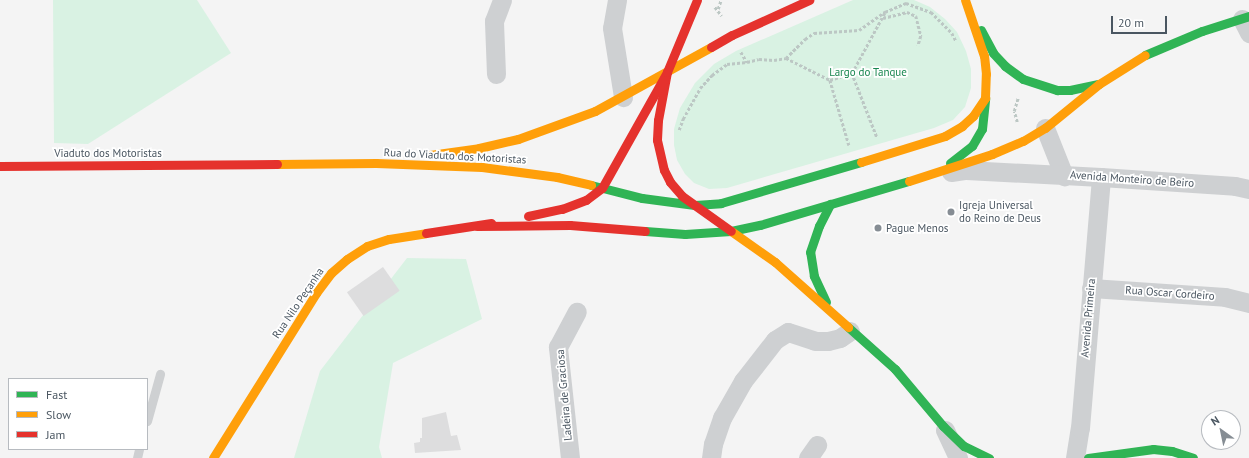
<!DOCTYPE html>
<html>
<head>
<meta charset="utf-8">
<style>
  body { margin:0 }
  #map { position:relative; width:1249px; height:458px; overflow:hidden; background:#f4f4f4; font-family:"PT Sans",sans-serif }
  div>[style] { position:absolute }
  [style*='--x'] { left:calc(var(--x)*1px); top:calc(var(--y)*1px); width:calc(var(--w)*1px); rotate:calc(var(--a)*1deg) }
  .green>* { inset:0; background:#d9f2e3 }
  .building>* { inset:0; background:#ddddde; transform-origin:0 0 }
  .path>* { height:2.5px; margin-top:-1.25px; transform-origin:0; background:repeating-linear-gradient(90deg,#bcc7c4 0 3px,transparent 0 5px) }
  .lane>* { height:9px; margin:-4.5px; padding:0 4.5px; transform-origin:4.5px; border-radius:4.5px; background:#ced0d2 }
  .street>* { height:19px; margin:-9.5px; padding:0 9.5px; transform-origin:9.5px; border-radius:9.5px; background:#ced0d2 }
  .fast>* { height:9px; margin:-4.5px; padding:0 4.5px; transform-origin:4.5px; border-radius:4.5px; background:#30b455 }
  .slow>* { height:9px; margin:-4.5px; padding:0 4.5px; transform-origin:4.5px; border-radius:4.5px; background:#ff9f0a }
  .jam>* { height:9px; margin:-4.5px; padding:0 4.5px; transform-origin:4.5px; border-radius:4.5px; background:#e5322d }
  .dots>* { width:11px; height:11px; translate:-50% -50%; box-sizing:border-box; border:2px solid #fff; border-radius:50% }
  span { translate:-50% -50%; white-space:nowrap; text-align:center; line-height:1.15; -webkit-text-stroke:3.5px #fff; paint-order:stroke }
  .park-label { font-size:11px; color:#17864f }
  .street-label { font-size:11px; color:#4a5661 }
  .poi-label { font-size:11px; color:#4a5661 }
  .left { translate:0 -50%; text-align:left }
  .legend { position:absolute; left:8px; top:378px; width:140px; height:72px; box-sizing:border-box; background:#fff; border:1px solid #b7bbc0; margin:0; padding:5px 7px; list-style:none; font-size:12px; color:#4a5661 }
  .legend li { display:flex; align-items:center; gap:8px; height:20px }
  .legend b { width:20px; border:1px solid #b7bbc0 }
  .north { position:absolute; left:1201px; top:410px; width:40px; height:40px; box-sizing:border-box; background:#fff; border:1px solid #b7bbc0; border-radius:50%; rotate:327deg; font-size:11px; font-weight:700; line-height:16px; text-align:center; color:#4a5661 }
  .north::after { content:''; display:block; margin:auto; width:14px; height:18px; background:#868d94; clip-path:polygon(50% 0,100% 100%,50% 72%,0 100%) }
  .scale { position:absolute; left:1111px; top:16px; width:56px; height:18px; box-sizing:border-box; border:2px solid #4a5661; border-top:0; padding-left:5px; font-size:12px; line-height:14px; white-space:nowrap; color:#4a5661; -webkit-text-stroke:3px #fff; paint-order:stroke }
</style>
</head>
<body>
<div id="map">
  <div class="green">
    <div style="clip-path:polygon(53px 0,197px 0,231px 53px,88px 144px,54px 143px)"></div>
    <div style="clip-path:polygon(853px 0,914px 0,930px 7px,945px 19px,957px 32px,966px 51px,971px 69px,971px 88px,965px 107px,953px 120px,934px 128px,727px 188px,709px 189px,694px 183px,685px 174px,677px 160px,674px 145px,674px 129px,680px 108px,695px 83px,714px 64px,736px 51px)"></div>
    <div style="clip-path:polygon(407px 258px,466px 259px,482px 319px,393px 363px,379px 447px,382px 458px,294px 458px,320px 371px)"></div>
  </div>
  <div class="building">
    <div style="left:383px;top:267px;width:29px;height:44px;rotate:55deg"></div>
    <div style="clip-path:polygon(446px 412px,451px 436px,457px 435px,461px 450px,415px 453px,414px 443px,420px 442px,420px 438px,422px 438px,422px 418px)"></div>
  </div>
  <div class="path">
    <div style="--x:715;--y:7;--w:11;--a:52"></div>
    <div style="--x:718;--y:9;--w:9;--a:-72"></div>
    <div style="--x:883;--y:18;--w:25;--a:-14"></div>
    <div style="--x:907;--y:12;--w:10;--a:24"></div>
    <div style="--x:916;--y:16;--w:21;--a:76"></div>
    <div style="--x:921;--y:36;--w:10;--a:107"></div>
    <div style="--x:741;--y:52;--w:12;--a:59"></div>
    <div style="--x:786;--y:58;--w:27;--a:-45"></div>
    <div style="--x:805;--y:39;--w:11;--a:-34"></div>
    <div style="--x:814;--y:33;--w:45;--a:-3.8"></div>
    <div style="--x:859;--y:30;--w:32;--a:-35"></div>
    <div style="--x:885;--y:12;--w:23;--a:-23"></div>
    <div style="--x:906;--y:3;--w:27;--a:20"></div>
    <div style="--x:931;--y:12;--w:30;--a:45"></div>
    <div style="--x:952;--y:33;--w:9;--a:63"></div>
    <div style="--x:852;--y:73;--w:69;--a:68.7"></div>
    <div style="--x:852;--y:73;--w:69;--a:-61.6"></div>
    <div style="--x:830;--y:80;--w:68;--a:73.7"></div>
    <div style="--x:1017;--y:122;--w:11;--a:-105"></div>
    <div style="--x:1014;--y:111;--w:14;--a:-73"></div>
    <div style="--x:679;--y:130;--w:12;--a:-70"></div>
    <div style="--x:683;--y:119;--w:35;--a:-61"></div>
    <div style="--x:700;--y:88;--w:18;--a:-47"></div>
    <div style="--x:712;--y:75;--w:19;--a:-36"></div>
    <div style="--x:727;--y:64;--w:20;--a:-6"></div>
    <div style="--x:747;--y:62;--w:12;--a:-14"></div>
    <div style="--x:759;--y:59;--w:15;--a:4"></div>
    <div style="--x:774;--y:60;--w:12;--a:-9"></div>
    <div style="--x:786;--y:58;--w:49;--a:26.6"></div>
    <div style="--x:830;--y:80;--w:23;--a:-18"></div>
  </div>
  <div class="lane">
    <div style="--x:147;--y:421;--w:49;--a:-74.5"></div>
    <div style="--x:137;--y:458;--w:9;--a:-77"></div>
  </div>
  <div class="street">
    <div style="--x:617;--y:0;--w:28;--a:100"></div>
    <div style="--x:612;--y:28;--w:70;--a:80.9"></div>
    <div style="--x:1242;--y:19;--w:16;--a:63"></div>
    <div style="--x:496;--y:74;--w:53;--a:-92.2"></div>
    <div style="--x:494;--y:21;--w:22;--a:-69"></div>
    <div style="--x:1045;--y:128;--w:52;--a:68.4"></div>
    <div style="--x:951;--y:172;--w:15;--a:-8"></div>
    <div style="--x:966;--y:170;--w:135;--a:3"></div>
    <div style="--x:1101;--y:177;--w:134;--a:3.8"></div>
    <div style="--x:1235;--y:186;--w:14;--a:12"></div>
    <div style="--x:1091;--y:288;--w:134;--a:3.8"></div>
    <div style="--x:1225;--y:297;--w:25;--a:14"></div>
    <div style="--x:945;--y:430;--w:31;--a:65"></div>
    <div style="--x:570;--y:458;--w:112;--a:-96.2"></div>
    <div style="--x:558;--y:347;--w:40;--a:-62"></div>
    <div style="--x:711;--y:458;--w:14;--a:-82"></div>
    <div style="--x:713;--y:444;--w:28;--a:-71"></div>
    <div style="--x:722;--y:418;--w:43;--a:-60.4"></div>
    <div style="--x:743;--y:381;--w:52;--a:-52"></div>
    <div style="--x:775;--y:340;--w:15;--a:-32"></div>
    <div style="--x:788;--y:332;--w:28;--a:18"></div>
    <div style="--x:815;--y:341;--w:13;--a:0"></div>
    <div style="--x:828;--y:341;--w:12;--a:-14"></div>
    <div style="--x:840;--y:338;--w:12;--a:-35"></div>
    <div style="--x:808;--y:458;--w:16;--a:-55"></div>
    <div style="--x:1075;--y:458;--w:30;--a:-81"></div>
    <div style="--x:1080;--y:428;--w:252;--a:-85.2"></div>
  </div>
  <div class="fast">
    <div style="--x:981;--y:30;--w:26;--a:62"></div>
    <div style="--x:993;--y:53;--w:18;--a:47"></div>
    <div style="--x:1005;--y:66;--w:22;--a:36"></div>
    <div style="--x:1023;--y:79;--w:36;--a:18"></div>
    <div style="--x:1057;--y:90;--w:13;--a:0"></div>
    <div style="--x:1070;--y:90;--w:29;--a:-12"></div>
    <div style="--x:1145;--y:55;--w:62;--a:-22.8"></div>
    <div style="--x:1202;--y:31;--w:49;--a:-17.7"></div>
    <div style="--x:950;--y:163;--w:28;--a:-38"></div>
    <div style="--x:972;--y:146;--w:20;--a:-60"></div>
    <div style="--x:982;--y:129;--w:31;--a:-84"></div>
    <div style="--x:591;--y:185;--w:53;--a:14.3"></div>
    <div style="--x:642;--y:198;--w:53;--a:7.5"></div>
    <div style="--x:695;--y:205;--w:26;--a:-4"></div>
    <div style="--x:721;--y:203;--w:146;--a:-16.3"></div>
    <div style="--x:645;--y:231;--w:40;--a:4.3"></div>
    <div style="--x:685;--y:234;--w:46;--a:-3.7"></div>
    <div style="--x:731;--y:231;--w:30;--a:-12"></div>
    <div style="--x:760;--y:225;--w:155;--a:-16.5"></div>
    <div style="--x:826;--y:302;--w:29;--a:-115"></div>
    <div style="--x:814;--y:276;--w:24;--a:-99"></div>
    <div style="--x:810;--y:252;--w:28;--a:-71"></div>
    <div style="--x:819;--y:226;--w:25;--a:-63"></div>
    <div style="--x:848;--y:327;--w:63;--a:41.8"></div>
    <div style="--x:895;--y:369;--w:75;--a:49.9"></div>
    <div style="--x:943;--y:426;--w:29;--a:44"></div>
    <div style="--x:964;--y:446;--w:28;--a:26"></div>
    <div style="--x:1088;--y:458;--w:66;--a:-7.9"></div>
    <div style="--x:1153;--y:449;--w:19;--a:6"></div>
    <div style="--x:1172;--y:451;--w:22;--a:18"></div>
  </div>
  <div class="slow">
    <div style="--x:430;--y:155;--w:49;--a:-8.1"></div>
    <div style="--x:479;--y:148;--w:40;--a:-13"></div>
    <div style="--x:518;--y:139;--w:82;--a:-20"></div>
    <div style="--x:595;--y:111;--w:132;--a:-28.9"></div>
    <div style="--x:861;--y:162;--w:88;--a:-17.2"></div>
    <div style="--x:945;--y:136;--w:20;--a:-30"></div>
    <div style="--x:962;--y:126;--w:15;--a:-42"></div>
    <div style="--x:973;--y:116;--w:22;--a:-56"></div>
    <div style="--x:985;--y:98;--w:24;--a:-88"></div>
    <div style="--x:986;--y:74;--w:18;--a:-96"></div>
    <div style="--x:984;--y:56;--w:59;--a:-108.7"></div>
    <div style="--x:277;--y:164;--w:99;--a:-0.6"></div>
    <div style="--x:376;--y:163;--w:106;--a:2.2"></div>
    <div style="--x:482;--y:167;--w:76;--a:7.6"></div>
    <div style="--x:557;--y:177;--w:35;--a:13"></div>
    <div style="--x:909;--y:181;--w:87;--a:-18"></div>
    <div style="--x:992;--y:154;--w:34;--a:-23"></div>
    <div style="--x:1023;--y:141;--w:26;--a:-31"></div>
    <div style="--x:1045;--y:128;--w:70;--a:-39.2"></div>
    <div style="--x:1099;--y:84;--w:54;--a:-32.2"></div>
    <div style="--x:731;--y:231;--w:54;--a:35.2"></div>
    <div style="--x:775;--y:262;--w:98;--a:41.7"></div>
    <div style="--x:213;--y:458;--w:195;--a:-58"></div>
    <div style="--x:316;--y:293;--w:25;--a:-53"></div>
    <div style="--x:331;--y:273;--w:21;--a:-41"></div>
    <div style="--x:347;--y:259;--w:24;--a:-33"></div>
    <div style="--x:367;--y:246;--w:23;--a:-18"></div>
    <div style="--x:389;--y:239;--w:37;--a:-9"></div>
  </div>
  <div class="jam">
    <div style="--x:711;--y:47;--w:24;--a:-30"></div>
    <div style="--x:732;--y:35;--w:85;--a:-24.4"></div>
    <div style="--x:667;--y:72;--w:49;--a:100.6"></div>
    <div style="--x:658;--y:120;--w:20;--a:93"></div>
    <div style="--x:657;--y:140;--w:31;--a:77"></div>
    <div style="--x:664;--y:170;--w:13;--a:63"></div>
    <div style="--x:670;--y:182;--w:18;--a:49"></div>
    <div style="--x:682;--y:196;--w:60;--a:35.5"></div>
    <div style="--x:0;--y:166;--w:277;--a:-0.4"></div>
    <div style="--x:528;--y:216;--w:35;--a:-12"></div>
    <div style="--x:562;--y:209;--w:26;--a:-21"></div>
    <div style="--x:586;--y:200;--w:20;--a:-37"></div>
    <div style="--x:602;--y:188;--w:133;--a:-60.7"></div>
    <div style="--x:667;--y:72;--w:78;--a:-67.4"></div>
    <div style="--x:477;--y:226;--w:93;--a:-0.6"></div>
    <div style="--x:570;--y:225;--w:75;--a:4.6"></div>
    <div style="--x:426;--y:233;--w:66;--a:-8.7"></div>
  </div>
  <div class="dots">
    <div style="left:951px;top:212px;background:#868d94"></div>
    <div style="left:878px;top:228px;background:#868d94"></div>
  </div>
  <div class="park-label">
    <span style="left:868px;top:72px">Largo do Tanque</span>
  </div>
  <div class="street-label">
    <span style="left:108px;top:153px">Viaduto dos Motoristas</span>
    <span style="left:455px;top:156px;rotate:3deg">Rua do Viaduto dos Motoristas</span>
    <span style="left:1132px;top:179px;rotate:4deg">Avenida Monteiro de Beiro</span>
    <span style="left:1170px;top:293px;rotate:4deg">Rua Oscar Cordeiro</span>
    <span style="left:298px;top:303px;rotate:-56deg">Rua Nilo Peçanha</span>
    <span style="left:1088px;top:318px;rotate:-85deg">Avenida Primeira</span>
    <span style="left:564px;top:395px;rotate:-95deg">Ladeira de Graciosa</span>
  </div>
  <div class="poi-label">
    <span class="left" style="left:959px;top:212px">Igreja Universal<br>do Reino de Deus</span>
    <span class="left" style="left:886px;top:228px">Pague Menos</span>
  </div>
  <ul class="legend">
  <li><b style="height:5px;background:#30b455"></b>Fast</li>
  <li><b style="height:5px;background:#ff9f0a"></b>Slow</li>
  <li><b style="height:5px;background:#e5322d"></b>Jam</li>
  </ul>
  <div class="north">N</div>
  <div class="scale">20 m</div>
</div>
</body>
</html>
